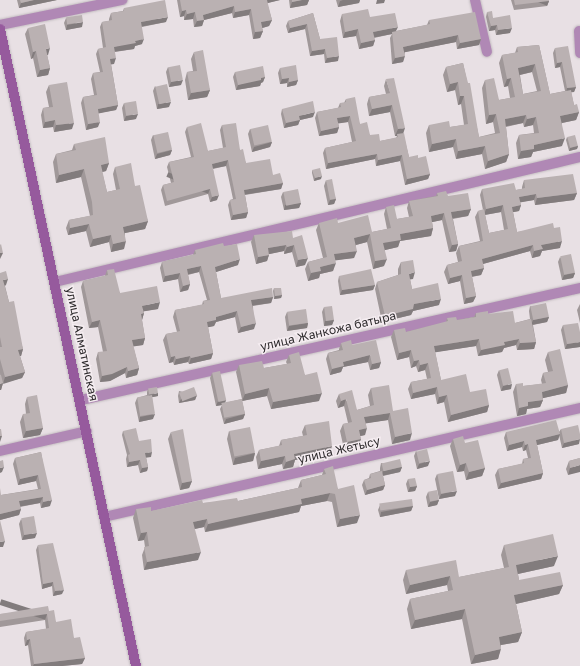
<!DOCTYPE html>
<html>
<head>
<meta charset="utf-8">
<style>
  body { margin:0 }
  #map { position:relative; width:580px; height:666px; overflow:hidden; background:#e8e0e4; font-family:"Golos Text",sans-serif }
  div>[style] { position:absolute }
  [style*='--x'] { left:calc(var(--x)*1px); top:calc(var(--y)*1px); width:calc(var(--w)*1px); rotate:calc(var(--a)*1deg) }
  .roads { filter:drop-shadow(0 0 1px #c3bcc0) drop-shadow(0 0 1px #c3bcc0) }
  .street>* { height:10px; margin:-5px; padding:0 5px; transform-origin:5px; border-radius:5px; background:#b088b5 }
  .secondary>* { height:10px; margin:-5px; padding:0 5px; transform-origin:5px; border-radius:5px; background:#965a9d }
  .wall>* { inset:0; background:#a09899 }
  .shaded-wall>* { inset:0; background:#827c7d; transform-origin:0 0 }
  .building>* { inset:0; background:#bab1b2; transform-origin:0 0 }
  span { translate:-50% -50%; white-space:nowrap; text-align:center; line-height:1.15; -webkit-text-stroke:3px #f5edf1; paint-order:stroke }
  .street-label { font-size:12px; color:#2f2c2e }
</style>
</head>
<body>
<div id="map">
  <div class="roads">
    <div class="street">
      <div style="--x:475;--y:0;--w:53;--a:77"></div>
      <div style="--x:0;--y:25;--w:125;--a:-11.6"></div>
      <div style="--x:579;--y:31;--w:22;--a:87"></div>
      <div style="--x:55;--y:282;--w:540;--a:-13.39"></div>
      <div style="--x:81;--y:400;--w:511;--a:-12.65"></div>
      <div style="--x:0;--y:451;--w:89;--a:-12.9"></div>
      <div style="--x:104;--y:517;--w:488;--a:-12.9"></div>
    </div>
    <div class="secondary">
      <div style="--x:0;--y:29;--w:651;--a:77.95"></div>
    </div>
  </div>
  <div class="wall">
    <div style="clip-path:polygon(17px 0,57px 0,19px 8px)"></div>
    <div style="clip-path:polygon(177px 0,280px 0,267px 3px,272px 20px,269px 26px,262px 28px,263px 31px,260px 38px,253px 39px,249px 15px,233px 18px,232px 13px,204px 20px,202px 26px,194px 27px,193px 19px,184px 20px,184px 16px,180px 17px)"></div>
    <div style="clip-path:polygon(289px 0,309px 0,307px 5px,290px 8px)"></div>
    <div style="clip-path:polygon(336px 0,360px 0,359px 3px,338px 7px)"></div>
    <div style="clip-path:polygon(511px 0,549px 0,549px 1px,547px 6px,514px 10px)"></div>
    <div style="clip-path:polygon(124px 8px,166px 22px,142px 27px,142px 44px,135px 46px,134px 49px,115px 52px,114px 64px,111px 64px,118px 105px,116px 110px,98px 113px,98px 127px,86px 130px,81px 103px,83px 97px,94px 95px,91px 79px,93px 73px,100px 72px,96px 54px,98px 49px,103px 48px,100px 27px,102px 22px,109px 21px,109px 19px,111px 13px,123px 11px)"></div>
    <div style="clip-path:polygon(487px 12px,493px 18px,510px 33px,496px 35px,495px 30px,489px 31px,486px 17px)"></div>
    <div style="clip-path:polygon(313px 13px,320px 39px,338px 61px,325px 63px,324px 54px,310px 56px,305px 29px,288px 33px,286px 26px,288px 21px)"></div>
    <div style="clip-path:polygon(342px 14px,370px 17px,396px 31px,427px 25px,429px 20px,481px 39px,479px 45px,457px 49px,456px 42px,405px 52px,403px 62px,392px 64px,390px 38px,392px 34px,374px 38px,375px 40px,373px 46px,359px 49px,356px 36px,343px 38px,340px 21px)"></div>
    <div style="clip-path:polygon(66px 18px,82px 27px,66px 30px,64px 23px)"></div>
    <div style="clip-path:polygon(28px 28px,48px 55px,47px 55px,50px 68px,48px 75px,37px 77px,33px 58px,31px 59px,25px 34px)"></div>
    <div style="clip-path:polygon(evenodd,539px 45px,550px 94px,565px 91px,560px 67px,555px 68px,553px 53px,555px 48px,576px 87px,574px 92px,571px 92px,574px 105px,579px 112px,576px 120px,562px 123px,562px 146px,533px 152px,531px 157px,518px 159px,516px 143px,519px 135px,534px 133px,533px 125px,524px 127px,523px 123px,506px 127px,509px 154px,506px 162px,485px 169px,482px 154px,456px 159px,453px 147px,429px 152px,426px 133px,429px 125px,450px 127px,464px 125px,461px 104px,458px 105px,455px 90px,447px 92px,443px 75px,446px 67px,463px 63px,479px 137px,495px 133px,493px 122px,486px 124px,482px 88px,485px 80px,499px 100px,510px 98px,508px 86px,504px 87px,499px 63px,502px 55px,515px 53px,517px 47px,539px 45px,532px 72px,537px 91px,523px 94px,520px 75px,532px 72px)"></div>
    <div style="clip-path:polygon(194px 52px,210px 90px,207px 97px,188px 100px,185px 80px,187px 72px,193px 71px,191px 59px)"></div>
    <div style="clip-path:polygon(168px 67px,181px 85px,169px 87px,166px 72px)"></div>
    <div style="clip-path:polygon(280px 68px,298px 80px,296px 85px,287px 87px,287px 83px,280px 84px,278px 73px)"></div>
    <div style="clip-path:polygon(235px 72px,265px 77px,263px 82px,261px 83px,260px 86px,236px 90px,233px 77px)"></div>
    <div style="clip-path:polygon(386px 79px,403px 133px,409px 157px,418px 158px,430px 174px,428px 179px,405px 185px,400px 161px,376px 166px,375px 159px,326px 169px,323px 153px,325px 148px,352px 142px,348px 122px,338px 123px,339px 127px,337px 133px,319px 136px,315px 118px,317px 112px,338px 108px,340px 103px,344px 103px,346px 99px,360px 124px,370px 135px,380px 141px,396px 138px,397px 136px,395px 136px,390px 112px,369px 116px,367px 104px,369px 97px,386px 94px,384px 86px)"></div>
    <div style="clip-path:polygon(49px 85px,72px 129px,54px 132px,53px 127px,43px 128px,41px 115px,43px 108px,49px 107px,46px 92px)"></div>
    <div style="clip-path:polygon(155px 86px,169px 107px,157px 109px,153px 91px)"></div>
    <div style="clip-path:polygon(124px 103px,136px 119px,124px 121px,122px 108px)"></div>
    <div style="clip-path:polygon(282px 109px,313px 117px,300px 120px,298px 125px,284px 128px,281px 114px)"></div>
    <div style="clip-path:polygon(222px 125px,240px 150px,246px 163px,273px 175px,283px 183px,281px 189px,245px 195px,248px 212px,246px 218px,231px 220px,228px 205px,230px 200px,233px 199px,226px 166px,213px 169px,217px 200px,210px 202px,208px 194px,165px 206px,161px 190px,163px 185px,171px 183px,167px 167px,169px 162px,191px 157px,185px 132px,187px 127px,208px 151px,223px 148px,220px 130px)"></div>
    <div style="clip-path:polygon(250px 129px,272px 142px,270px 147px,252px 152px,248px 134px)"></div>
    <div style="clip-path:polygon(153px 135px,172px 150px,170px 155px,155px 159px,151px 140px)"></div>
    <div style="clip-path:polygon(567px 137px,578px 146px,577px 149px,569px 151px,566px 140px)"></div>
    <div style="clip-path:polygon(74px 144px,109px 163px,106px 171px,102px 172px,107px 192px,116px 190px,113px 174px,115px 167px,135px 186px,148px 221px,145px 229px,125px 233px,124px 249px,111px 252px,109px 242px,90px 247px,86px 231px,68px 235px,66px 228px,69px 220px,90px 216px,81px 177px,56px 183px,53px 162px,56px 154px,72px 150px)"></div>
    <div style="clip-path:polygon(312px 170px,321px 179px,314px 181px,312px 173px)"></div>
    <div style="clip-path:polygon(326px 180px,336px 199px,334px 204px,328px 205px,324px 186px)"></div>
    <div style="clip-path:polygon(evenodd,524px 180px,577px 193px,574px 200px,535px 205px,534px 200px,520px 202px,521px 205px,519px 211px,513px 212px,517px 232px,554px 228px,560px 248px,542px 251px,540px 256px,532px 258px,530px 251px,483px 264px,484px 268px,481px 275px,472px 277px,476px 296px,473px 302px,464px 304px,460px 281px,448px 284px,444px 272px,447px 265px,458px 262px,456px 253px,459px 246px,480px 241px,475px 217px,478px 211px,483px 210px,480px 195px,482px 189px,516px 190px,522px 189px,522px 187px,524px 180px,501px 212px,504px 230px,489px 233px,485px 215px,501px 212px)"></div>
    <div style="clip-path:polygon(283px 192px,301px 203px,299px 208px,284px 210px,281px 197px)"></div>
    <div style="clip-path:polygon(437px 193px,448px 196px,471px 209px,468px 216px,453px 219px,458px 244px,456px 251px,449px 252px,442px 220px,432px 222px,433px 228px,431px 236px,400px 241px,398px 247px,385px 250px,384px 266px,373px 269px,367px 242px,356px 245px,354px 258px,335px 260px,333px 271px,320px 274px,319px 278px,308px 281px,305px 269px,308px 262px,323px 258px,316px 230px,319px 223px,338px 223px,372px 232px,387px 229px,384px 214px,386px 207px,397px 219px,409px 217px,407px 208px,409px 201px,436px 196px)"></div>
    <div style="clip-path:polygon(254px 235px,293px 238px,305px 265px,296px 267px,292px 252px,284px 254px,284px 251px,269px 254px,267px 261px,256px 264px,251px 242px)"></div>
    <div style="clip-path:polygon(224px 246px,238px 265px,216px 272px,221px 298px,273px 297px,271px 303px,253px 306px,254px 329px,238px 333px,235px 317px,216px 322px,214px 326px,208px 327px,213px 353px,211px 359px,189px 364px,188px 362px,174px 365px,173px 362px,169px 363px,163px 340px,166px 334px,177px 332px,173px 317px,175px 310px,202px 305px,203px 301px,207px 300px,199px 272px,188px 275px,190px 284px,188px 290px,180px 292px,178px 279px,163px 282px,160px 268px,162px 262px,193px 255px,195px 250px)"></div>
    <div style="clip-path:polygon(560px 257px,575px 273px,573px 278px,562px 280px,558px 262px)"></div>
    <div style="clip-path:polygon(401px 262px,413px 279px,410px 279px,412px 289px,439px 305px,413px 311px,411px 315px,382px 322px,375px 289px,377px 282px,398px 275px,398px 269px)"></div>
    <div style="clip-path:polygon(107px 270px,120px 293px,158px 309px,144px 311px,144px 313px,142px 320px,145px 338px,143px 345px,133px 346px,139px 368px,137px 375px,126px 378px,125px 373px,110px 381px,100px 382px,96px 359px,98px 352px,103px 352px,98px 327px,89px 328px,81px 287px,83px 281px,105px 276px)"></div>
    <div style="clip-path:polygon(0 273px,6px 285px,5px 286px,9px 302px,23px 349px,21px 356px,20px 356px,25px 372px,22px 378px,3px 383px,1px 390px,0 373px)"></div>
    <div style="clip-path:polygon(339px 276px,375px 285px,373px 290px,340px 295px,338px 281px)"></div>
    <div style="clip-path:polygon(274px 288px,282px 295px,281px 298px,274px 299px,273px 291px)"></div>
    <div style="clip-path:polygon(580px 304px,580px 323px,577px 310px)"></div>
    <div style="clip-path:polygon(530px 306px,549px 317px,547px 322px,533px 325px,536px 342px,534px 349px,517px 350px,516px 345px,504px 348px,502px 352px,478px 356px,476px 346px,435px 352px,441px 380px,470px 392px,489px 405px,487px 412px,448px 422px,444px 402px,437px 404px,435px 394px,411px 399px,408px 389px,411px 382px,427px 379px,425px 370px,418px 372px,416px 366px,411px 368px,409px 357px,397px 360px,391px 337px,394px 330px,406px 332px,446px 322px,447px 318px,457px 320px,474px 317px,476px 313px,488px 314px,515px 323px,530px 319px,529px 311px)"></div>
    <div style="clip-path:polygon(324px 307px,334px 320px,332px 325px,324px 326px,322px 312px)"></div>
    <div style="clip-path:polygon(287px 312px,308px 323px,307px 328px,287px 331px,285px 317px)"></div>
    <div style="clip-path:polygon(563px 325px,580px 347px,565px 349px,561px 330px)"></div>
    <div style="clip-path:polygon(341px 343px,352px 345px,381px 362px,379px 368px,370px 370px,368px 362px,343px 367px,341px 372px,330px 375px,326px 359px,328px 353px,339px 350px,339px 349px)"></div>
    <div style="clip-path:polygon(548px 352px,568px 385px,566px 393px,543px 398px,543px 400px,540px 407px,527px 409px,526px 414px,517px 416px,513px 392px,516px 384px,523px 386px,542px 384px,541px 380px,543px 373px,548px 372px,545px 360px)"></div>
    <div style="clip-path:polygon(289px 355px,305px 375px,319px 401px,271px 409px,267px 396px,242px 401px,245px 414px,243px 419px,224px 424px,220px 409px,222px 405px,216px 406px,210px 378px,212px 373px,226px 400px,225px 403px,242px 399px,236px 372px,239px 365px,264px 368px,287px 364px,286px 362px)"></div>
    <div style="clip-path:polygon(499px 370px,511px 389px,501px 391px,497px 375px)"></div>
    <div style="clip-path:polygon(371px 388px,393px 411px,410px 440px,392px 444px,388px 420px,366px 423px,365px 435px,360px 436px,361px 439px,358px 446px,344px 449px,340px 431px,343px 424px,348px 423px,344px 406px,338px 408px,336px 401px,339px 394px,357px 410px,370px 406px,368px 395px)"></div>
    <div style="clip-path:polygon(148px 389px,158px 396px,152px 397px,153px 419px,139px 422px,135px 403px,137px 398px,147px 395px,147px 392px)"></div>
    <div style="clip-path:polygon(179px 391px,197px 395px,195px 400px,179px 403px,178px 396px)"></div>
    <div style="clip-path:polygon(27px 397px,43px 428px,40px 435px,23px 438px,20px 422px,23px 414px,26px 414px,25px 404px)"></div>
    <div style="clip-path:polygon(305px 425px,330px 453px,295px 460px,293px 467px,283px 469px,282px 464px,258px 469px,256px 457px,259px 450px,279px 446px,281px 440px,303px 436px,302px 432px)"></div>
    <div style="clip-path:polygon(561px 429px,579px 444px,562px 448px,559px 435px,558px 440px,537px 445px,543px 473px,541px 479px,498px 489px,495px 475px,498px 469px,522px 464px,523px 459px,528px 458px,526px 450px,523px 451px,522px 447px,507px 451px,504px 438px,506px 432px,559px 432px)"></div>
    <div style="clip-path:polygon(123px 431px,139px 441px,151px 457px,146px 457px,148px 467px,147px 471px,140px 473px,138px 465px,127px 467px,126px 459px,127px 455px,122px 435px)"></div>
    <div style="clip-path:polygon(229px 431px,255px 453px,253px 461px,233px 465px,227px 439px)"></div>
    <div style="clip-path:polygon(171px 432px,192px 481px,189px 488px,180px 490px,168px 439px)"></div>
    <div style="clip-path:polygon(453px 439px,465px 443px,485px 468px,482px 476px,466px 480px,464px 471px,457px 472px,450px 446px)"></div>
    <div style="clip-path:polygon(416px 451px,428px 466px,417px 469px,414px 456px)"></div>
    <div style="clip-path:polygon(41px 452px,50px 506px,41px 508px,40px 503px,20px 507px,21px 509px,19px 515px,0 520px,1px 495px,38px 489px,36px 481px,18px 485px,13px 464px,15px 458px)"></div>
    <div style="clip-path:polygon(580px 458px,568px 475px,566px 469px,569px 461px)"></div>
    <div style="clip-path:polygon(381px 463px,402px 467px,400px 472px,383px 476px,385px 485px,383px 490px,365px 495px,362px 485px,364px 480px,369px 478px,370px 474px,380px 471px,380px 468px)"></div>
    <div style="clip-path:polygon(324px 469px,338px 489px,357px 523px,337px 527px,332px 502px,327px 501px,301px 506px,299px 512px,223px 529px,205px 532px,204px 527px,194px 529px,198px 560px,144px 570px,142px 555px,145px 547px,144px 540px,138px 541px,133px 518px,136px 509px,151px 511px,203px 503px,238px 501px,284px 491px,298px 488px,301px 480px,322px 475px)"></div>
    <div style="clip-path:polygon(437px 474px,455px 496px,439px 499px,435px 479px)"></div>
    <div style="clip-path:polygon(408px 479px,417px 486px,415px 491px,408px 492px,406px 484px)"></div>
    <div style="clip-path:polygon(428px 492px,439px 500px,437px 505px,428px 507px,426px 497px)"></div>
    <div style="clip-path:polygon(380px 505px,413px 506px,411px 511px,380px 517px,378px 510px)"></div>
    <div style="clip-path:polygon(21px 519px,35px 538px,22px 540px,19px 524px)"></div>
    <div style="clip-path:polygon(38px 545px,62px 594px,53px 596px,52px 586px,42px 589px,36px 550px)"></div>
    <div style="clip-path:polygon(504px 545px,554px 566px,518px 574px,519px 580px,563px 585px,559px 594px,516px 604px,522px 632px,518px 642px,501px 645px,498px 659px,471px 664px,462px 619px,411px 629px,407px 609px,410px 599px,448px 591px,447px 585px,406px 594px,403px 580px,406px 570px,459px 577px,504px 568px,501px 555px)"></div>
    <div style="clip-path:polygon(49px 611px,56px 622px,74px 638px,85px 658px,82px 664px,62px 666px,31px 666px,28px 645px,25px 646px,24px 638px,26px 632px,46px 629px,45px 620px,0 627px,0 614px)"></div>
  </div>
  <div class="shaded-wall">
    <div style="clip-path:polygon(34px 0,57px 0,19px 8px,21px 3px)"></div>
    <div style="clip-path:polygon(265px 0,280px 0,264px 4px)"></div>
    <div style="clip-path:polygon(302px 0,309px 0,307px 5px,290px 8px,292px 2px)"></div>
    <div style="clip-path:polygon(343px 0,360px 0,359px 3px,338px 7px,340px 1px)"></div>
    <div style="clip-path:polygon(377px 0,385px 0,384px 3px,376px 4px)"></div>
    <div style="left:549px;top:1px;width:5px;height:34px;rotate:112deg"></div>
    <div style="clip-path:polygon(234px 6px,232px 13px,204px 20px,202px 26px,194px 27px,197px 21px,203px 15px)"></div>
    <div style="clip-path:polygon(251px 9px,249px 15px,233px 18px,235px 12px)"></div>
    <div style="clip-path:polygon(186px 10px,184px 16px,180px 17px,182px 11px)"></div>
    <div style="clip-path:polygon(195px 12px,193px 19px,184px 20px,187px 14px)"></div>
    <div style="clip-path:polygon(168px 17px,166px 22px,139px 27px,141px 22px)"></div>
    <div style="clip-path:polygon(272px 20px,269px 26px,259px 29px,261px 22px)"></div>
    <div style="clip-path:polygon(83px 22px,82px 27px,66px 30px,67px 25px)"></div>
    <div style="clip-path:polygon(307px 24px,305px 29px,288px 33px,290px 28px)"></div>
    <div style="clip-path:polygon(497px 25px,495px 30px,489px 31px,491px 26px)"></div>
    <div style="clip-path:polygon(398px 27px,395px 33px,392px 32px,392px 34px,371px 38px,373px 32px)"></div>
    <div style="clip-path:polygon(512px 28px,510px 33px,496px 35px,498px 30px)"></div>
    <div style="clip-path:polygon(358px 29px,356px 36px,343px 38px,345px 32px)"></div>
    <div style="clip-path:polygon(263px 31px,260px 38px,253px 39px,255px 32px)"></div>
    <div style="clip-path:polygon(458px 35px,456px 42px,401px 53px,403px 47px)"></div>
    <div style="clip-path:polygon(144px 39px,142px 44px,135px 46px,134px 49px,112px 52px,114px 47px,135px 41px)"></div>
    <div style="clip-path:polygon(481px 39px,479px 45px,457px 49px,460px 43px)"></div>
    <div style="clip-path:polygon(375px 40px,373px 46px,359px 49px,361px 43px)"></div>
    <div style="clip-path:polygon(50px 48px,48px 55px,43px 56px,46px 49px)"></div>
    <div style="clip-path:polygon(325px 49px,324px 54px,310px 56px,312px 51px)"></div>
    <div style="clip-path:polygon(36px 51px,33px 58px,31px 59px,33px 52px)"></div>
    <div style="clip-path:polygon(339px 56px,338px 61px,325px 63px,327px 58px)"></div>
    <div style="clip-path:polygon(405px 56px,403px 62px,392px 64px,395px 58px)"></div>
    <div style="clip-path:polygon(116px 58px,114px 64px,108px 65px,110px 59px)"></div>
    <div style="clip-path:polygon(562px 62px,560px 67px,555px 68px,557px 63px)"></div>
    <div style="clip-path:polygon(535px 64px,532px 72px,515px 76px,518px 68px)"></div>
    <div style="clip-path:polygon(50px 68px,48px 75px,37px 77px,40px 70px)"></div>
    <div style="clip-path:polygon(265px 77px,263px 82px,261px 83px,260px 86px,236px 90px,238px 85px,261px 78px)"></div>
    <div style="clip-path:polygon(289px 78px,287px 83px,280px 84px,282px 79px)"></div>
    <div style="clip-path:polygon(511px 78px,508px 86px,504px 87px,507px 79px)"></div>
    <div style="clip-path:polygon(183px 80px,181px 85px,169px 87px,171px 82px)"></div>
    <div style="clip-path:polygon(298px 80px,296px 85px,287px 87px,289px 82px)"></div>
    <div style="clip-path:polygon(458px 82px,455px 90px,447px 92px,450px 84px)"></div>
    <div style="clip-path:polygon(576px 87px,574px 92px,566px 93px,567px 88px)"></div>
    <div style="clip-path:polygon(210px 90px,207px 97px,188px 100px,191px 93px)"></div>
    <div style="clip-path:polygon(460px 96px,464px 96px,461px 104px,458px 105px)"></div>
    <div style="clip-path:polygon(171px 102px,169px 107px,157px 109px,158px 104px)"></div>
    <div style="clip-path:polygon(118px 105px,116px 110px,96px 114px,98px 109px)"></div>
    <div style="clip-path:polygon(392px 105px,390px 112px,369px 116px,372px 109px)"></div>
    <div style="clip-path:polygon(315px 112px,313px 117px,300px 120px,298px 125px,284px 128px,286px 123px,299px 116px)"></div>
    <div style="clip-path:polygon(579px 112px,576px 120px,557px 124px,560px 116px)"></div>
    <div style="clip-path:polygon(138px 114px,136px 119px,124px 121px,126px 116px)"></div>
    <div style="clip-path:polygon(496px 114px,493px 122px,486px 124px,489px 115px)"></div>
    <div style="clip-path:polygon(526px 115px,523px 123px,502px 127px,505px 119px)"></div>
    <div style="clip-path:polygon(350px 116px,348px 122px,335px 124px,337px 118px)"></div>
    <div style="clip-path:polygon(536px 117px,533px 125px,524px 127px,527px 119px)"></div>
    <div style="clip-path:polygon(55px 120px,53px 127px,43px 128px,45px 122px)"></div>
    <div style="clip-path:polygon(100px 122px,98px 127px,86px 130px,88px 124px)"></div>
    <div style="clip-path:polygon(74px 123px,72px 129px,54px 132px,56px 125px)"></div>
    <div style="clip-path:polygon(339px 127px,337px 133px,319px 136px,321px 131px)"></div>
    <div style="clip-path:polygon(405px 128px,403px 134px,397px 134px,397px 136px,395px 136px,398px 129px)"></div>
    <div style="clip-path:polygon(565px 138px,562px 146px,533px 152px,531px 157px,518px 159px,521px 151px,534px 145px)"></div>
    <div style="clip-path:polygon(456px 139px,453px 147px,429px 152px,432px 144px)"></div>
    <div style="clip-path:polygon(272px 142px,270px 147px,252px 152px,254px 147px)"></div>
    <div style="clip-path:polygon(485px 146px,482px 154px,456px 159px,458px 151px)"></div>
    <div style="clip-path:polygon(578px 146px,577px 149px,569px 151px,570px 148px)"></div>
    <div style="clip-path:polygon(172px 150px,170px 155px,155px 159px,157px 154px)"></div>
    <div style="clip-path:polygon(377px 154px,375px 159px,326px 169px,328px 163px)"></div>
    <div style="clip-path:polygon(509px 154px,506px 162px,485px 169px,488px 161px)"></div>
    <div style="clip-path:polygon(402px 155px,400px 161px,376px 166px,378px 160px)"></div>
    <div style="clip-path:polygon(228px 160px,226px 166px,210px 169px,212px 164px)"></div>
    <div style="clip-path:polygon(109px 163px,106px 171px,98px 173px,101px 165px)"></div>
    <div style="clip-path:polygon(84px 169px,81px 177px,56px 183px,59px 175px)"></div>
    <div style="clip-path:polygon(430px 174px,428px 179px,405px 185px,407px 179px)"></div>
    <div style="clip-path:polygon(322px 176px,321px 179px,314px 181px,315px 178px)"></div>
    <div style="clip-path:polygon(283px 183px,281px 189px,242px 195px,244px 190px)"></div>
    <div style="left:210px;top:189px;width:5px;height:45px;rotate:112deg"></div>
    <div style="clip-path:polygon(577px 193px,574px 200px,535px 205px,537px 198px)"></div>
    <div style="clip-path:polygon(536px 194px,534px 200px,517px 203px,519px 197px)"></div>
    <div style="clip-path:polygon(219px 195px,217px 200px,210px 202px,212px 197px)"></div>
    <div style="clip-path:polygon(336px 199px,334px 204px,328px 205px,330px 200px)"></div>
    <div style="clip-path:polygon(301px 203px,299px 208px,284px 210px,285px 205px)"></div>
    <div style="clip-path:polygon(503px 205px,501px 212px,484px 215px,486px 209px)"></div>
    <div style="clip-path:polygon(521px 205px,519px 211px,509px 213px,512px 207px)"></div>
    <div style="clip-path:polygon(471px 209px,468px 216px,448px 219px,451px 212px)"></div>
    <div style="clip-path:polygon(248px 212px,246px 218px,231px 220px,233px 215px)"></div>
    <div style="clip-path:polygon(444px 213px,442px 220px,428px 223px,431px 216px)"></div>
    <div style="clip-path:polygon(148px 221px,145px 229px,120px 234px,123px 227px)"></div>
    <div style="clip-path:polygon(89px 224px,86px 231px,68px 235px,70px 228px)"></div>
    <div style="clip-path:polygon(433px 228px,431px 236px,400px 241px,398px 247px,381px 251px,383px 243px,400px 234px)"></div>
    <div style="clip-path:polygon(370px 234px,367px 242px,352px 246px,354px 238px)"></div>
    <div style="clip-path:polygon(111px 235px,109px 242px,90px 247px,93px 239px)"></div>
    <div style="clip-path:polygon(126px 241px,124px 249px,111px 252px,113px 244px)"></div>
    <div style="clip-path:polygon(562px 241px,560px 248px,542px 251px,540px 256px,532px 258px,534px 251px,541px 245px)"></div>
    <div style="clip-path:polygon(458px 244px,456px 251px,449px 252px,452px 245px)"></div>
    <div style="clip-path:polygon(286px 245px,284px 251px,265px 255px,268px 248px)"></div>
    <div style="clip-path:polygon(294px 245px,292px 252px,284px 254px,287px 247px)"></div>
    <div style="clip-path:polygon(533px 245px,530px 251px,479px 265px,482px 259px)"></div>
    <div style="clip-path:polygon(357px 251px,354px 258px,331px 261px,334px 254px)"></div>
    <div style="clip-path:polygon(0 253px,3px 253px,0 259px)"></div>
    <div style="clip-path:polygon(269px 255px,267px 261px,256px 264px,258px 257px)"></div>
    <div style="clip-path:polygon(308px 258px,305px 265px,296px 267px,298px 260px)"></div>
    <div style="clip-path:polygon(240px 259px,238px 265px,213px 273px,215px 267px)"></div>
    <div style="clip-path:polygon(387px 259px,384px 266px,373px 269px,375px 261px)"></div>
    <div style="clip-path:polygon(336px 263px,333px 271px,320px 274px,319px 278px,308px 281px,311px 273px,320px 267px)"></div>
    <div style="clip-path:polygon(201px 266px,199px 272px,185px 275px,187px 269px)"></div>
    <div style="clip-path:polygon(484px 268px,481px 275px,469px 277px,471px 271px)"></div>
    <div style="clip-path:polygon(415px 272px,413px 279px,407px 280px,409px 274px)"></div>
    <div style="clip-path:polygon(180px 273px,178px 279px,163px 282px,165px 276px)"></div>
    <div style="clip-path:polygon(575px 273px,573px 278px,562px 280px,564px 275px)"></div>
    <div style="clip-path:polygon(462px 275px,460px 281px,448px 284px,450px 278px)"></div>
    <div style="clip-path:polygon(8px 279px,6px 285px,1px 286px,3px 280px)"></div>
    <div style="clip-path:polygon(190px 284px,188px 290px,180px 292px,183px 286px)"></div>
    <div style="clip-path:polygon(375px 285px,373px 290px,340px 295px,342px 290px)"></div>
    <div style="clip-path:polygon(282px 295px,281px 298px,274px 299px,275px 296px)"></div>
    <div style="clip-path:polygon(476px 296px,473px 302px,464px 304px,466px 298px)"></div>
    <div style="clip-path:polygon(273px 297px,271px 303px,249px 306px,251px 300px)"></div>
    <div style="clip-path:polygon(441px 299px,439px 305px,413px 311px,411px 315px,382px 322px,385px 316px,414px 304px)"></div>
    <div style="clip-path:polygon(160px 302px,158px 309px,140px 312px,142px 306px)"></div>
    <div style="clip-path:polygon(237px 311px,235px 317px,216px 322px,214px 326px,205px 328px,207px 322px,216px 317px)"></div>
    <div style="clip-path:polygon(144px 313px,142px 320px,141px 314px)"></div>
    <div style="clip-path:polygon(549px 317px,547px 322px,531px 325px,533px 320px)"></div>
    <div style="clip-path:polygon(100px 320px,98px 327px,89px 328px,92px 322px)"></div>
    <div style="clip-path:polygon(334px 320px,332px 325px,324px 326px,325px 321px)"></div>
    <div style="clip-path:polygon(256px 323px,254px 329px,238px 333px,241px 327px)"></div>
    <div style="clip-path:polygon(308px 323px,307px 328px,287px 331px,289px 326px)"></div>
    <div style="clip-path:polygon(145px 338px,143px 345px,130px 347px,132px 340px)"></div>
    <div style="clip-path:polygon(479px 339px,476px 346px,431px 353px,434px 346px)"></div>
    <div style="clip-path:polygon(519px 339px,516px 345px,504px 348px,502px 352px,478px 356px,481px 350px,504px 342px)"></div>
    <div style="clip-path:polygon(536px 342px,534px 349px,517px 350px,520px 343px)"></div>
    <div style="clip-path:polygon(580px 342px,580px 347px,565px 349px,567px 344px)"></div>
    <div style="clip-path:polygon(23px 349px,21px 356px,16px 357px,18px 350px)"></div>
    <div style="clip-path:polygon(411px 350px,409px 357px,397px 360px,399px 353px)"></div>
    <div style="clip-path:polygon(213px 353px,211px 359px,189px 364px,191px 358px)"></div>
    <div style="clip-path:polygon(370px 355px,368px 362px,343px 367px,341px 372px,330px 375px,332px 369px,343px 362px)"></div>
    <div style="clip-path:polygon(175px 356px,173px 362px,169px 363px,171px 357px)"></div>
    <div style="clip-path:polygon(190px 356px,188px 362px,174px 365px,176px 359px)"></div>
    <div style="clip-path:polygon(419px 360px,416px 366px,411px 368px,414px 361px)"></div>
    <div style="clip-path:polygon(381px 362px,379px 368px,370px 370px,372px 364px)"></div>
    <div style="clip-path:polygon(428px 363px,425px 370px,418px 372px,420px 365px)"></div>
    <div style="clip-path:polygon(127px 367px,125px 373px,110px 381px,100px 382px,102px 376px)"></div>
    <div style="clip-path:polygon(139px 368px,137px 375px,126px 378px,128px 371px)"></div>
    <div style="clip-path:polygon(25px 372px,22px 378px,3px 384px,5px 377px)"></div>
    <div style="clip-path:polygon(3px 383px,1px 390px,0 390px,0 384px)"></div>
    <div style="clip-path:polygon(512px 384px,511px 389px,501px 391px,503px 386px)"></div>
    <div style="clip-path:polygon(568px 385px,566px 393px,539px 399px,542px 392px)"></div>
    <div style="clip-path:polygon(437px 387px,435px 394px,411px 399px,413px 393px)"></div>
    <div style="clip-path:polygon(269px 388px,267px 396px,242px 401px,245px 394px)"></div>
    <div style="clip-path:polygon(158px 393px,158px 396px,148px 398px,149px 395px)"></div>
    <div style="clip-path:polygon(322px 393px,319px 401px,271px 409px,273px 402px)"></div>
    <div style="clip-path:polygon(197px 395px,195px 400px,179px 403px,181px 399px)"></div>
    <div style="clip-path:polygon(447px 395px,444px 402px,437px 404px,439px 397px)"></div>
    <div style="clip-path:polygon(346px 399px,344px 406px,338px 408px,341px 401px)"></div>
    <div style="clip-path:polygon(226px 400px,224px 405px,222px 404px,222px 405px,216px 406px,218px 401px)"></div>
    <div style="clip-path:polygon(543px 400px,540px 407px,527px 409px,526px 414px,517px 416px,519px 408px,528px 402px)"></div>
    <div style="clip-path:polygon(489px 405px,487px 412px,448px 422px,451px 415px)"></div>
    <div style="clip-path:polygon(390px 413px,388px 420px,362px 424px,364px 417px)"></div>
    <div style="clip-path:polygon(155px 414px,153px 419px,139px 422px,140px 417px)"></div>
    <div style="clip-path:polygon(245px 414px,243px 419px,224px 424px,226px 419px)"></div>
    <div style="clip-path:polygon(43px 428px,40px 435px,23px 438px,26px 431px)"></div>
    <div style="clip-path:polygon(367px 428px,365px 435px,356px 437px,359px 430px)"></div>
    <div style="clip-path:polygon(412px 433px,410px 440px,392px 444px,395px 437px)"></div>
    <div style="clip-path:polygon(560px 434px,558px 440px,533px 446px,536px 440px)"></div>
    <div style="clip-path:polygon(0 436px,2px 436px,0 442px)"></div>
    <div style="clip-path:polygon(361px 439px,358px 446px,344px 449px,347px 442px)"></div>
    <div style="clip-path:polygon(580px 439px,579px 444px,562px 448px,564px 443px)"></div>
    <div style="clip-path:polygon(524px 441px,522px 447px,507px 451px,509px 445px)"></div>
    <div style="clip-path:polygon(528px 444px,526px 450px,523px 451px,525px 445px)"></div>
    <div style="clip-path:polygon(332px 446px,330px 453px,295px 460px,293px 467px,283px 469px,286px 462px,294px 454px)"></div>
    <div style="clip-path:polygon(152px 452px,151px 457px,144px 458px,145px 453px)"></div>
    <div style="clip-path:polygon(255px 453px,253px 461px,233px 465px,235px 458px)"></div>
    <div style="clip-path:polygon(285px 456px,282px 464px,258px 469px,261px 461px)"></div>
    <div style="clip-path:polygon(140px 460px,138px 465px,127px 467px,129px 462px)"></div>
    <div style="clip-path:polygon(430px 461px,428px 466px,417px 469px,419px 464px)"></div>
    <div style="clip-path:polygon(466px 463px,464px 471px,457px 472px,460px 465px)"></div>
    <div style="clip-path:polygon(580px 465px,580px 472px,568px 475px,570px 468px)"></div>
    <div style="clip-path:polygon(4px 467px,2px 472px,0 473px,0 468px)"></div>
    <div style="clip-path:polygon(148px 467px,147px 471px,140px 473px,142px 468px)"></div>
    <div style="clip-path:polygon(402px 467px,400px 472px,381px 476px,383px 471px)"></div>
    <div style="clip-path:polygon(485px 468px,482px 476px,466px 480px,469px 472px)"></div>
    <div style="clip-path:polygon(543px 473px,541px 479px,498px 489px,501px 483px)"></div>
    <div style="clip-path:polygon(38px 475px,36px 481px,18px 485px,20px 479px)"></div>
    <div style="clip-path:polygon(192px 481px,189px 488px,180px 490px,182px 483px)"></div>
    <div style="clip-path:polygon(385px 485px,383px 490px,365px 495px,367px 490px)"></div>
    <div style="clip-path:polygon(417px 486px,415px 491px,408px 492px,410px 487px)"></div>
    <div style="clip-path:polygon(457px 491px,455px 496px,439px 499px,441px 494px)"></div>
    <div style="clip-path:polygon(330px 493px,327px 501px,301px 506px,299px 512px,205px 532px,208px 524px,301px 499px)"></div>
    <div style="clip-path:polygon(43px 497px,40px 503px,17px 507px,19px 501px)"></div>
    <div style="clip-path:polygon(52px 500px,50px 506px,41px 508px,43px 502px)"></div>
    <div style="clip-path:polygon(439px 500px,437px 505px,428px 507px,430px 502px)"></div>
    <div style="clip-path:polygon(413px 506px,411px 511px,380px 517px,381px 512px)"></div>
    <div style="clip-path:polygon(21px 509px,19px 515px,0 520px,0 514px)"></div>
    <div style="clip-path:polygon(360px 515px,357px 523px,337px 527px,340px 519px)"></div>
    <div style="clip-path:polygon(207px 519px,204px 527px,190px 530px,193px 522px)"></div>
    <div style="clip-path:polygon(147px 532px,144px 540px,138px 541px,141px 533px)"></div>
    <div style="clip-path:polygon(37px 533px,35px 538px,22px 540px,24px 535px)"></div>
    <div style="clip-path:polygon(5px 541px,3px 547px,0 547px,0 542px)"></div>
    <div style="clip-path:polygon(201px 552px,198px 560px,144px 570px,147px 562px)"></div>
    <div style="clip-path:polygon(558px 556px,554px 566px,513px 575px,516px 565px)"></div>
    <div style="clip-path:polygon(450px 576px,447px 585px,406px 594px,410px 585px)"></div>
    <div style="clip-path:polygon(53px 582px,52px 586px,42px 589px,43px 584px)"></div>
    <div style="clip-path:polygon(563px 585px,559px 594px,511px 605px,514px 595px)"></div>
    <div style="clip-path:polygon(64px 590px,62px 594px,53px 596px,55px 591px)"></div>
    <div style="clip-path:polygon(465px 609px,462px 619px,411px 629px,415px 620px)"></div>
    <div style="left:47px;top:614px;width:6px;height:48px;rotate:108deg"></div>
    <div style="clip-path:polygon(522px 632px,518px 642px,495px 646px,499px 637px)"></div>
    <div style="clip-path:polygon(30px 639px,28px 645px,25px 646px,27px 640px)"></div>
    <div style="clip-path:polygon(501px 649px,498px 659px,471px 664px,475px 655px)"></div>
    <div style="clip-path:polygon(85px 658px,82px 664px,62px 666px,33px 666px,34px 664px)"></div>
  </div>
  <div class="building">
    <div style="clip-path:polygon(20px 0,34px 0,21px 3px)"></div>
    <div style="clip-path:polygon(165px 0,168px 17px,141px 22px,144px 39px,135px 41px,136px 43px,114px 47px,116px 58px,110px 59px,118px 105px,98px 109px,100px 122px,88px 124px,83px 97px,97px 95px,93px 73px,103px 72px,98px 49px,106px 47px,102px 22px,112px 20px,111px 13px,124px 11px,124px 8px)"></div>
    <div style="clip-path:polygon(180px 0,267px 0,272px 20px,261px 22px,263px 31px,255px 32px,251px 9px,235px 12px,234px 6px,203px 15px,204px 20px,197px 21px,195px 12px,187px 14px,186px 10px,182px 11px)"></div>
    <div style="clip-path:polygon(292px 0,302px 0,292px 2px)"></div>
    <div style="clip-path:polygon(514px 0,549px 0,549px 1px,515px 5px)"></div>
    <div style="clip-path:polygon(368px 9px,370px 17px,395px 13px,398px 27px,373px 32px,375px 40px,361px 43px,358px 29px,345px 32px,342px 14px)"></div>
    <div style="clip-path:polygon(492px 11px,493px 18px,510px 15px,512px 28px,498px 30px,497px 25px,491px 26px,487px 12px)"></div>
    <div style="clip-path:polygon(475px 12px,481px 39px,460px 43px,458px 35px,403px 47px,405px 56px,395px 58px,392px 32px,430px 24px,429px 20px)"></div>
    <div style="clip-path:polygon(313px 13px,320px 39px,337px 37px,339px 56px,327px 58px,325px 49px,312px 51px,307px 24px,290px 28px,288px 21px)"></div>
    <div style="left:82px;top:15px;width:7px;height:16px;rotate:82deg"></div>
    <div style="clip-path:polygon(45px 24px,50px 48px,46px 49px,50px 68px,40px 70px,36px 51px,33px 52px,28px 28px)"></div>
    <div style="clip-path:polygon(evenodd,539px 45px,550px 94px,571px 90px,574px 105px,577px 104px,579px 112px,560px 116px,565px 138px,534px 145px,534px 149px,521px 151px,519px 135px,539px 133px,536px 117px,527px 119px,526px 115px,505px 119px,509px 154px,488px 161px,485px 146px,458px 151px,456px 139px,432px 144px,429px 125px,449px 121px,450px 127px,468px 124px,464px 96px,460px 96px,458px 82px,450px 84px,446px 67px,463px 63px,468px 83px,470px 83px,479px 137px,500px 133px,496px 114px,489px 115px,485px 80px,494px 78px,499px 100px,515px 97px,511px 78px,507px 79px,502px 55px,518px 52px,517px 47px,539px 45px,535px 64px,541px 91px,523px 94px,518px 68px,535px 64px)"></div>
    <div style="clip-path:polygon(568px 46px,576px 87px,567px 88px,562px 62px,557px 63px,555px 48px)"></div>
    <div style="clip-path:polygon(203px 50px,210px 90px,191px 93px,187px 72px,197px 71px,194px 52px)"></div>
    <div style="left:180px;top:65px;width:15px;height:12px;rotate:79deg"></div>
    <div style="clip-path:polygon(296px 65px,298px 80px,289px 82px,289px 78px,282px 79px,280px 68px)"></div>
    <div style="clip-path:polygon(263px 66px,265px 77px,261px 78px,261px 80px,238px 85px,235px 72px)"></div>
    <div style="clip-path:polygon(394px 78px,405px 128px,398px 129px,392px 105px,372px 109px,369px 97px,390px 93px,386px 79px)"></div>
    <div style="clip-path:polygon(67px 82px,74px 123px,56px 125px,55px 120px,45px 122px,43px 108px,53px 107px,49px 85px)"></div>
    <div style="left:167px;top:84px;width:18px;height:12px;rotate:77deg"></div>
    <div style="clip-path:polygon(355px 97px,360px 124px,367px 122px,370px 135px,379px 134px,380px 141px,398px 137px,397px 134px,404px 133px,409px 157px,418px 155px,418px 158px,426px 156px,430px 174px,407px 179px,402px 155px,378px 160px,377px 154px,328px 163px,325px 148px,356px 141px,350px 116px,337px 118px,339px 127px,321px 131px,317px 112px,341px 107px,340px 103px,346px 102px,346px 99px)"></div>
    <div style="left:136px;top:101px;width:13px;height:12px;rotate:81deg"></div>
    <div style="clip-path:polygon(313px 101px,315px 112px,299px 116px,300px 120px,286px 123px,282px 109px)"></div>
    <div style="clip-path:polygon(201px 123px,208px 151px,226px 147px,222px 125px,236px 123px,240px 150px,243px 149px,246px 163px,270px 159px,273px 175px,280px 173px,283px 183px,244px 190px,248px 212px,233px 215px,230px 200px,236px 199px,228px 160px,212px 164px,219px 195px,212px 197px,210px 189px,167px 201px,163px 185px,174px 182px,169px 162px,194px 157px,187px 127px)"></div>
    <div style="left:268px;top:125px;width:17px;height:18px;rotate:77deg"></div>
    <div style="left:168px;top:132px;width:18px;height:15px;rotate:77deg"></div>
    <div style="left:575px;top:135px;width:11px;height:8px;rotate:75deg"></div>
    <div style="clip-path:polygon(105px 137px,109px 163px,101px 165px,107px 192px,120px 189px,115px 167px,131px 163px,135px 186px,140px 185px,148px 221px,123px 227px,126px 241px,113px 244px,111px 235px,93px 239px,89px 224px,70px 228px,69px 220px,93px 215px,92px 202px,84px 169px,59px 175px,56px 154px,76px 150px,74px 144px)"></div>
    <div style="clip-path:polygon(320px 168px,322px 176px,315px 178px,312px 170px)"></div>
    <div style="clip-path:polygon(573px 174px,577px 193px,537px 198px,536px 194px,519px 197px,521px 205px,512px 207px,517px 232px,553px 223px,554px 228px,560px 227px,562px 241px,541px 245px,543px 249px,534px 251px,533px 245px,482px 259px,484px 268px,471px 271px,476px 296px,466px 298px,462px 275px,450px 278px,447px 265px,462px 261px,459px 246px,483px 241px,478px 211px,484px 209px,489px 233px,508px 229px,503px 205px,486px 209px,482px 189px,514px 183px,516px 190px,525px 188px,524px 180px)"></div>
    <div style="left:332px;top:179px;width:20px;height:6px;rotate:79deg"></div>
    <div style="left:298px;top:189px;width:14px;height:15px;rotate:78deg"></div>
    <div style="clip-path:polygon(446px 191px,448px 196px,468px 193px,471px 209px,451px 212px,458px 244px,452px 245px,444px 213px,431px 216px,433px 228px,400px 234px,401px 240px,383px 243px,387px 259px,375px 261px,370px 234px,354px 238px,357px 251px,334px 254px,336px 263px,320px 267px,321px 271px,311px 273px,308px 262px,327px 257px,319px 223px,337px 218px,338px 223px,368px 215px,372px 232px,391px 228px,386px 207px,394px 205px,397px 219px,413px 216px,409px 201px,438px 196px,437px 193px)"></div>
    <div style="clip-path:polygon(292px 231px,293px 238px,302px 235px,308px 258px,298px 260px,294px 245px,287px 247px,286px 245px,268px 248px,269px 255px,258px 257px,254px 235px)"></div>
    <div style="clip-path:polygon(223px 243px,224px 246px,237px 244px,240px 259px,215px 267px,221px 298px,272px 288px,273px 297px,251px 300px,256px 323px,241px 327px,237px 311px,216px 317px,216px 320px,207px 322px,213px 353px,191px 358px,190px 356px,176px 359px,175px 356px,171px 357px,166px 334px,180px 331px,175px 310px,204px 304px,203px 301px,210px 300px,201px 266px,187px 269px,190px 284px,183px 286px,180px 273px,165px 276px,162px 262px,196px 254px,195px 250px)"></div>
    <div style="clip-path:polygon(1px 244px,3px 253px,0 253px,0 245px)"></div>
    <div style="left:571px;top:254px;width:19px;height:11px;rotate:78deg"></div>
    <div style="clip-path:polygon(413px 260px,415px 272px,409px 274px,412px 289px,438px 283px,441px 299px,414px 304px,413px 309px,385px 316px,377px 282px,401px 274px,401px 262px)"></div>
    <div style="clip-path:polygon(114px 269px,120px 293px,157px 286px,160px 302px,142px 306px,144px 313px,141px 314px,145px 338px,132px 340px,139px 368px,128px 371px,127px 367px,112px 374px,102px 376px,98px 352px,107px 351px,100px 320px,92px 322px,83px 281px,108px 275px,107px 270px)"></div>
    <div style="clip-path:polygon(371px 269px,375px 285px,342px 290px,339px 276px)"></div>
    <div style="clip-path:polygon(6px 271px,8px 279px,3px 280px,9px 302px,14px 301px,23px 349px,18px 350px,25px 372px,5px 377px,0 359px,0 347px,2px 347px,0 337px,0 273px)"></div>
    <div style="clip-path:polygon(274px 288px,281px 288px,282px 295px,275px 296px)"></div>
    <div style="left:546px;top:303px;width:14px;height:16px;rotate:78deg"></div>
    <div style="left:332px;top:306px;width:14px;height:8px;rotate:82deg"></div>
    <div style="left:306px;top:309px;width:14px;height:19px;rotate:82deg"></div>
    <div style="clip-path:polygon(488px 311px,488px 314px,513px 311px,515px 323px,531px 319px,536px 342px,520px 343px,519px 339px,504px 342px,505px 345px,481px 350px,479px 339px,434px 346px,441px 380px,466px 374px,470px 392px,486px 389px,489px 405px,451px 415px,447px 395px,439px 397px,437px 387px,413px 393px,411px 382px,431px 378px,428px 363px,420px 365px,419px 360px,414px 361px,411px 350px,399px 353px,394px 330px,405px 328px,406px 332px,448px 321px,447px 318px,456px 317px,457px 320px,476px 317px,476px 313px)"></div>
    <div style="clip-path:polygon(578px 323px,580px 332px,580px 342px,567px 344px,563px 325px)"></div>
    <div style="clip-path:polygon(351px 340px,352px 345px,376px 340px,381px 362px,372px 364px,370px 355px,343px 362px,344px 366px,332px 369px,328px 353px,343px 350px,341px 343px)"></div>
    <div style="clip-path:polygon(560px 349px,568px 385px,542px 392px,543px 400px,528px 402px,528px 406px,519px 408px,516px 384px,523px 383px,523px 386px,546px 383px,543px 373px,553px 371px,548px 352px)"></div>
    <div style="clip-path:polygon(299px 352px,305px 375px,317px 372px,322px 393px,273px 402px,269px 388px,245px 394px,239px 365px,262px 361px,264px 368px,291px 363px,289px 355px)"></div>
    <div style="left:508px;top:368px;width:16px;height:9px;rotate:76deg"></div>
    <div style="left:220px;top:371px;width:30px;height:8px;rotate:78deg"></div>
    <div style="clip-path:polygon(0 375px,1px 375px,3px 383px,0 384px)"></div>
    <div style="clip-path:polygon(389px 385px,393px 411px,408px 408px,412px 433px,395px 437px,390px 413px,364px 417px,367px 428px,359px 430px,361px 439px,347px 442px,343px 424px,352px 422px,346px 399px,341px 401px,339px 394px,352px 390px,357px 410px,374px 405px,371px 388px)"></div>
    <div style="left:157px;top:387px;width:6px;height:9px;rotate:81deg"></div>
    <div style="left:194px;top:387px;width:9px;height:16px;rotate:69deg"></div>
    <div style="clip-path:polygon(37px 395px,43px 428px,26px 431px,23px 414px,30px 413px,27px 397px)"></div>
    <div style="left:152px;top:395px;width:19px;height:15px;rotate:81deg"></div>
    <div style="left:242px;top:399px;width:15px;height:21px;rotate:79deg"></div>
    <div style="clip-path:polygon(556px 420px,560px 434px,536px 440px,543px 473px,501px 483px,498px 469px,524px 463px,523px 459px,531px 458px,528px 444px,525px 445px,524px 441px,509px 445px,506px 432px)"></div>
    <div style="clip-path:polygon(329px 421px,332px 446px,294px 454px,295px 459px,286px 462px,285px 456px,261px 461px,259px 450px,282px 445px,281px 440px,307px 435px,305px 425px)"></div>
    <div style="clip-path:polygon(578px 425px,580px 434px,580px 439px,564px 443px,561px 429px)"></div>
    <div style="left:250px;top:427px;width:26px;height:21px;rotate:79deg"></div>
    <div style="clip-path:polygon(136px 428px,139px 441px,151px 439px,152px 452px,145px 453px,148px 467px,142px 468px,140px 460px,129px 462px,128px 455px,130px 454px,123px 431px)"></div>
    <div style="clip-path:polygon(0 429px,1px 429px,2px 436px,0 436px)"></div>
    <div style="clip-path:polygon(183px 429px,192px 481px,182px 483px,171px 432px)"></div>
    <div style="clip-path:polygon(463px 436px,465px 443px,478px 440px,485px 468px,469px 472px,466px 463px,460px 465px,453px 439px)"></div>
    <div style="left:427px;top:449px;width:12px;height:11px;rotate:76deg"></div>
    <div style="clip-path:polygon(41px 452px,52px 500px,43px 502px,43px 497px,19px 501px,21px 509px,0 514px,0 488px,1px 495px,41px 489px,38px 475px,20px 479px,15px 458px)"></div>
    <div style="clip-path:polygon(580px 458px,580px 465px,570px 468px,569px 461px)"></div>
    <div style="left:400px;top:459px;width:8px;height:19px;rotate:76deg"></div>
    <div style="clip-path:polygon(3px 460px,4px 467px,0 468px,0 461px)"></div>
    <div style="clip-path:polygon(333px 466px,338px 489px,354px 485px,360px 515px,340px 519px,335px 494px,330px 493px,301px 499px,302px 504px,226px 520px,208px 524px,207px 519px,193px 522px,201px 552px,147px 562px,144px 547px,149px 546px,147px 532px,141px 533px,136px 509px,151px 507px,151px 511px,202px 500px,203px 503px,237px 498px,238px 501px,284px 491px,302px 487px,301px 480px,326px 474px,324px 469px)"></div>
    <div style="clip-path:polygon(382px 471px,385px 485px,367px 490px,364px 480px,371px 478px,370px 474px)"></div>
    <div style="left:453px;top:471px;width:20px;height:16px;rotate:79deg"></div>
    <div style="clip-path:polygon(415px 478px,417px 486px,410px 487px,408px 479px)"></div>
    <div style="left:437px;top:490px;width:10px;height:9px;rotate:79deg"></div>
    <div style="left:412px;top:499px;width:7px;height:33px;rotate:82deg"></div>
    <div style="left:34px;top:516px;width:17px;height:13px;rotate:80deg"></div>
    <div style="clip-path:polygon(0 520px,5px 541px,0 542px)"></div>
    <div style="clip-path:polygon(553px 534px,558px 556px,516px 565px,519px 580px,560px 572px,563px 585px,514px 595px,522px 632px,499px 637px,501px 649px,475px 655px,465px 609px,415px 620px,410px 599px,453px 590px,450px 576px,410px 585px,406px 570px,456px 560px,459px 577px,509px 567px,504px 545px)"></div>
    <div style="clip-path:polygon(53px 543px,64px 590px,55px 591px,53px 582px,43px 584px,38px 545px)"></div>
    <div style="clip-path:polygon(48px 606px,49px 611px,54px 610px,56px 622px,71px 619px,74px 638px,80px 637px,85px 658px,34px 664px,30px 639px,27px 640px,26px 632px,49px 628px,47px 614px,0 621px,0 614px)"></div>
  </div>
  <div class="street-label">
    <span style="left:328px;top:331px;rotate:-13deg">улица Жанкожа батыра</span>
    <span style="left:82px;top:344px;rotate:78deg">улица Алматинская</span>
    <span style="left:339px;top:450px;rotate:-13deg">улица Жетысу</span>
  </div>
</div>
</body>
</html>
